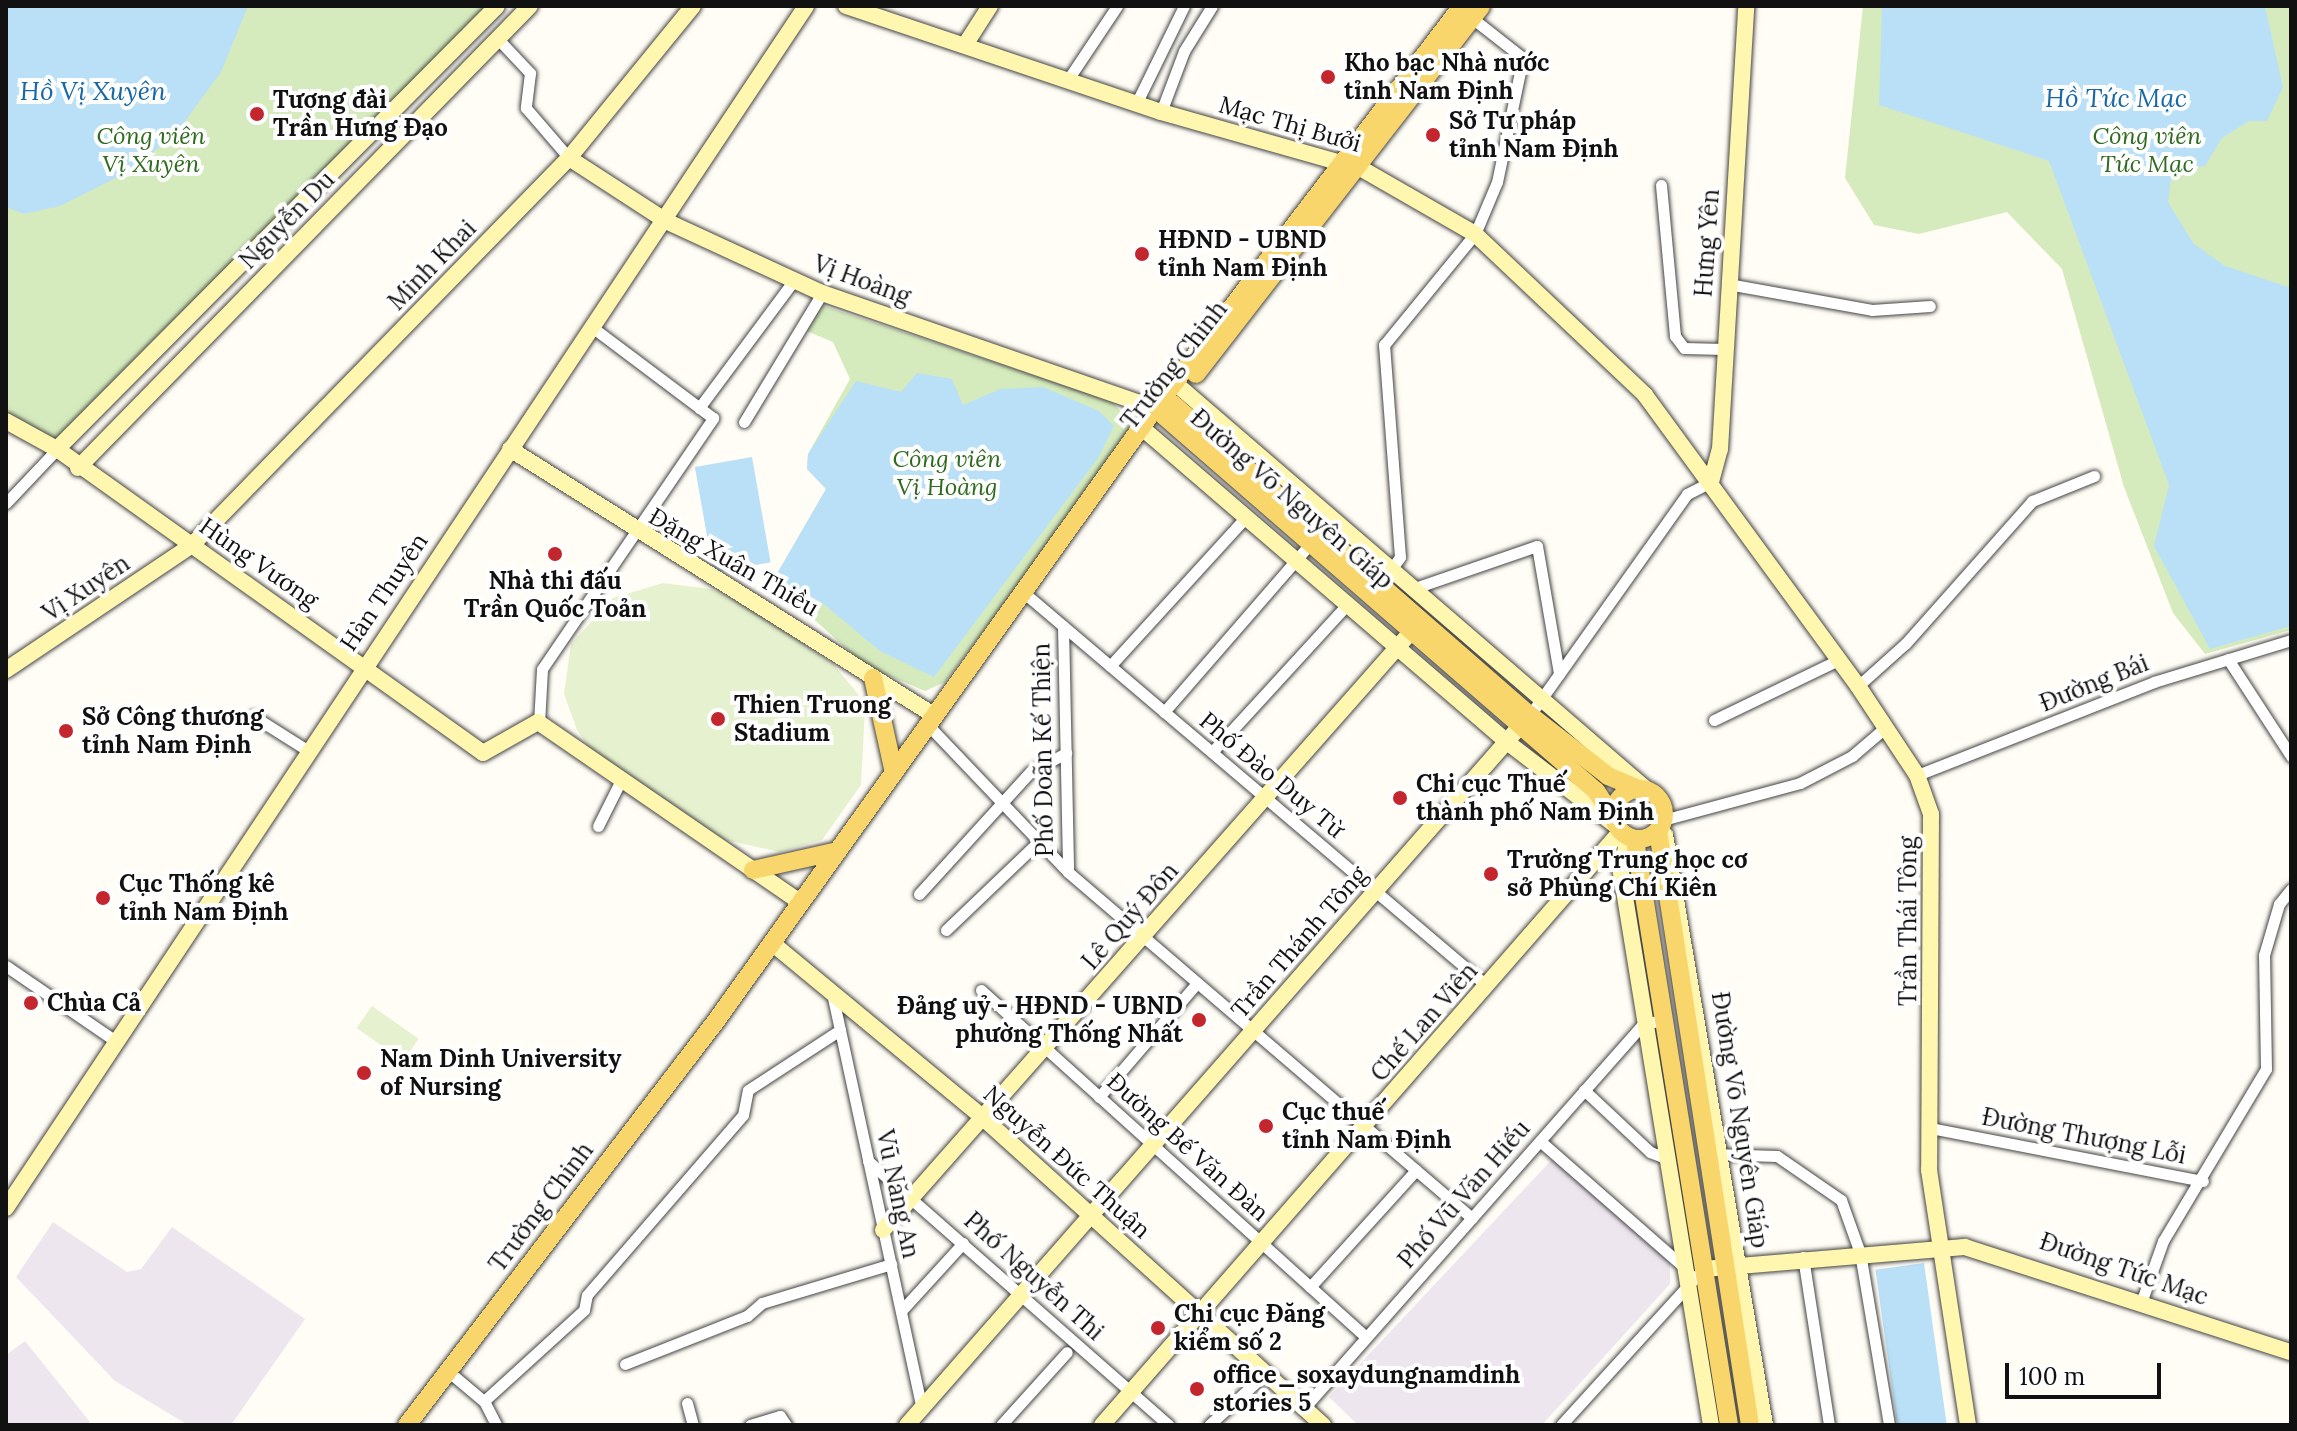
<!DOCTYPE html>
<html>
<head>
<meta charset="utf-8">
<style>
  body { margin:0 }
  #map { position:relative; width:2297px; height:1431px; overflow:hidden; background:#fffdf5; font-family:Lora,serif }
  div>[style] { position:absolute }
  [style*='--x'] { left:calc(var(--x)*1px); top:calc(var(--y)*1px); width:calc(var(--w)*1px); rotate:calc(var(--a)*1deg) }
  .industrial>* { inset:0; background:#eee6ef }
  .green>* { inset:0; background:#d5ebbd }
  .pitch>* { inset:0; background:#e6f2cf; transform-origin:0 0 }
  .water>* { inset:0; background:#b9e0f7; transform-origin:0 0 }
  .roads { filter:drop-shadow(0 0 2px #444) drop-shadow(0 0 2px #444) }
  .street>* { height:11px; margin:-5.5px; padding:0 5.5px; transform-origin:5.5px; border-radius:5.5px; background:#fff }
  .secondary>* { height:16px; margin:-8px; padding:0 8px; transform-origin:8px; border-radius:8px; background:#fff6b0 }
  .primary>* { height:18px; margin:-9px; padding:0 9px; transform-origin:9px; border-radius:9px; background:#f9d66b }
  .primary>.ring { margin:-9px; padding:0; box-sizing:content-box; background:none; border:18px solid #f9d66b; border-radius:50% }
  .dots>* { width:22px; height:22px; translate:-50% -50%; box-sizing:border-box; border:4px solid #fff; border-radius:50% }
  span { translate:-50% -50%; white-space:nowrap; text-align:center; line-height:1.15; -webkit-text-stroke:8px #fff; paint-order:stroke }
  .poi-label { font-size:24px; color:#111; font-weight:700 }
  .left { translate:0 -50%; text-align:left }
  .right { translate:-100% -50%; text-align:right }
  .street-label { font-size:24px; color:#111 }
  .park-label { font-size:24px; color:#2f6b1f; font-style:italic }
  .water-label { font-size:26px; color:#1768a6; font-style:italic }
  .frame { position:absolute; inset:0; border:8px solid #111; pointer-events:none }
  .scale { position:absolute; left:2005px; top:1363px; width:156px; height:36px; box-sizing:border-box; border:4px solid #111; border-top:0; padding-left:10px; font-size:24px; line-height:28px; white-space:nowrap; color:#111; -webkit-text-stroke:6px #fff; paint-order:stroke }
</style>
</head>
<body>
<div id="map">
  <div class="industrial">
    <div style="clip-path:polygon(1557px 1154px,1670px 1256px,1670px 1284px,1542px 1425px,1358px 1425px,1329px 1397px)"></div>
    <div style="clip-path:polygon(53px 1222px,127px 1272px,141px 1269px,172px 1227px,305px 1319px,231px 1425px,188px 1425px,115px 1381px,16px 1277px)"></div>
    <div style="clip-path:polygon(25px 1341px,90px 1422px,87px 1425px,6px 1425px,6px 1355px)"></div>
  </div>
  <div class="green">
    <div style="clip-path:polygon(6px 6px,497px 6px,57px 449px,6px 421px)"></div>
    <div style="clip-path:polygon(1863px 6px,2291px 6px,2291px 630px,2205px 654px,2173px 613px,2124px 487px,2062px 269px,2007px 212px,1919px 234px,1874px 225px,1845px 178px)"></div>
    <div style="clip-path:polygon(821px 305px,1111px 401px,1130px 421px,1126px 441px,945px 682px,925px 691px,866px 666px,780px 589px,778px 572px,826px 489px,807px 469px,808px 454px,850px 379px,833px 342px,802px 329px)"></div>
  </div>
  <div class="pitch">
    <div style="clip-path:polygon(663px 583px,711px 589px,746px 605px,833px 664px,858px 694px,865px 710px,861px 785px,822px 840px,780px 852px,711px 837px,590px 749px,577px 730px,564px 694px,571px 644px,613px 598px)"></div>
    <div style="left:372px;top:1006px;width:57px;height:27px;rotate:35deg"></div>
  </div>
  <div class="water">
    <div style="clip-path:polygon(6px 6px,248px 6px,221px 72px,175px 135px,124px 174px,60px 206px,24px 214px,6px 207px)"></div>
    <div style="clip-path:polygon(1882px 6px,2265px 6px,2283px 87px,2267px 121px,2249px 121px,2222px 138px,2205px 166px,2172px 171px,2168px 202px,2193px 243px,2225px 266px,2291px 288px,2291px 626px,2210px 649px,2154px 546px,2169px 485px,2049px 161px,1879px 105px)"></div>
    <div style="clip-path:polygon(917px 373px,952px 379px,963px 405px,1000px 389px,1043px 387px,1099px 411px,1114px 426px,1098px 458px,934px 677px,880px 651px,820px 601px,793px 594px,778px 572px,826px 489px,807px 469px,808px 454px,856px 381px,901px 392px)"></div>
    <div style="left:752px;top:457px;width:107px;height:58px;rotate:80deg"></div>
    <div style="left:1924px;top:1263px;width:164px;height:49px;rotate:82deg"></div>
  </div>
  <div class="roads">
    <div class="street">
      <div style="--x:498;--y:39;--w:47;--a:46.7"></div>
      <div style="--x:530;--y:73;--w:35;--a:97"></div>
      <div style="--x:526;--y:108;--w:66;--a:49.3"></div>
      <div style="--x:1067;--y:81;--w:90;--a:-56.3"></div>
      <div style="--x:1136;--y:104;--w:109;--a:-63.9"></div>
      <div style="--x:1161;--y:112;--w:65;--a:-69.3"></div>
      <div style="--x:1184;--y:51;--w:53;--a:-58.1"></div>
      <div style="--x:1661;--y:185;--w:152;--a:84.7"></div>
      <div style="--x:1675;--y:336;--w:15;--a:53"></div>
      <div style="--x:1684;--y:348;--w:40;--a:1.4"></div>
      <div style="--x:1728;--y:284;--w:146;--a:10.2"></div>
      <div style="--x:1872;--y:310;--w:58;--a:-3.9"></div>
      <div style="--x:699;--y:408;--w:159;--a:-53.4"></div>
      <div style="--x:744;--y:422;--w:151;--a:-58.8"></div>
      <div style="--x:6;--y:503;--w:74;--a:-46.6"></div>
      <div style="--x:1387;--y:575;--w:22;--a:-54"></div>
      <div style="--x:1400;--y:557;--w:213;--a:-94.3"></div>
      <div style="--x:1384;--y:345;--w:144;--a:-50.7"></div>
      <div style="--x:1475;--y:234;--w:56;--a:-67.1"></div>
      <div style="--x:1497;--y:182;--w:127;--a:-78.2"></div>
      <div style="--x:1523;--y:58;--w:65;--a:-141.9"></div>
      <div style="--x:1412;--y:589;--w:132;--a:-19"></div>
      <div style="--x:1537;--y:546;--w:130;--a:80.2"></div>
      <div style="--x:1029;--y:597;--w:601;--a:40.34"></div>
      <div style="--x:1063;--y:626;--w:246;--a:88.8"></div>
      <div style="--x:2228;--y:659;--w:116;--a:57"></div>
      <div style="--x:1110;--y:666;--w:202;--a:-47.6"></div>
      <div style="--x:1858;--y:686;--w:64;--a:-41.9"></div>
      <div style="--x:1906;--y:643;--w:190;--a:-48.4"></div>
      <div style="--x:2032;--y:501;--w:67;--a:-22"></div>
      <div style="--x:1164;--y:712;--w:221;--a:-49"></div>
      <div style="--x:1530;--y:715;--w:271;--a:-54.6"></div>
      <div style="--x:1687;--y:494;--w:27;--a:-27"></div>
      <div style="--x:253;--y:716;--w:64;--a:32.2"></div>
      <div style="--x:1714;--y:720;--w:138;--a:-25.8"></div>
      <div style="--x:539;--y:723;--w:54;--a:-86.8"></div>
      <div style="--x:542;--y:669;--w:304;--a:-55.7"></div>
      <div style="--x:713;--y:418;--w:150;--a:-143.1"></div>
      <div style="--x:928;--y:725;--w:203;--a:46.4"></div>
      <div style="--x:1068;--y:872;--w:532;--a:40.58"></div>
      <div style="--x:1212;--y:752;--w:198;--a:-47.5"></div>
      <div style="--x:1917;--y:775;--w:255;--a:-21.4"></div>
      <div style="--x:2154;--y:682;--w:143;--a:-17"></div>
      <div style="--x:1663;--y:820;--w:142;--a:-15.1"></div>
      <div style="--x:1800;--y:783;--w:59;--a:-27.4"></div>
      <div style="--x:1852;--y:756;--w:45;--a:-40.5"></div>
      <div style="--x:598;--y:826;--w:51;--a:-63.4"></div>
      <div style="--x:919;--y:894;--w:165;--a:-47.7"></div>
      <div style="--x:1030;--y:772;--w:41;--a:-27.8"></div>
      <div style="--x:946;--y:930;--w:126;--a:-43.7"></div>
      <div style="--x:6;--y:966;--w:131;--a:34.4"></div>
      <div style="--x:981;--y:990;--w:518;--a:42.03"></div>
      <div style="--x:832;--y:993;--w:426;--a:77.8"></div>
      <div style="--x:1584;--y:1090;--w:91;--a:43.2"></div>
      <div style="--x:1650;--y:1152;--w:17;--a:21"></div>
      <div style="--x:1099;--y:1097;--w:150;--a:-49.3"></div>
      <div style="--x:1930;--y:1128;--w:278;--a:11"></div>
      <div style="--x:1540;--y:1141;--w:191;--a:41.2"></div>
      <div style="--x:1713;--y:1154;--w:64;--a:1.8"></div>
      <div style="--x:1777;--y:1156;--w:78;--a:34.5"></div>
      <div style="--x:1841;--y:1200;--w:56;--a:70.3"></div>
      <div style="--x:1860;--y:1253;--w:174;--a:80.4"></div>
      <div style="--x:868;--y:1161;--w:400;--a:41.3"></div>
      <div style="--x:1803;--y:1257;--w:170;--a:81.2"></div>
      <div style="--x:1310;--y:1287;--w:158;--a:-47.8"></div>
      <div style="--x:2142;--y:1300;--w:63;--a:-70.4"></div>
      <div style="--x:2163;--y:1241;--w:200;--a:-59.1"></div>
      <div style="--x:2266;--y:1069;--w:114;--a:-91"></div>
      <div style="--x:2264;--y:955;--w:53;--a:-73.6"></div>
      <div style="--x:2279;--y:904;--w:19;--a:-51"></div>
      <div style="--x:901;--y:1311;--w:92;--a:-47.6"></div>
      <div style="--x:625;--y:1364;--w:131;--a:-21.5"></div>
      <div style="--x:747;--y:1316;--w:20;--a:-41"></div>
      <div style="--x:762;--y:1303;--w:135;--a:-16.8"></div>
      <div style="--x:455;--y:1377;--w:38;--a:40"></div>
      <div style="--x:484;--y:1401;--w:27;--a:63"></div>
      <div style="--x:484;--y:1401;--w:135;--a:-42.3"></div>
      <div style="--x:584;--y:1310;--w:15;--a:-79"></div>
      <div style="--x:587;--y:1295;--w:238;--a:-49.1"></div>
      <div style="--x:743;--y:1115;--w:25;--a:-79"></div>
      <div style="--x:748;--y:1090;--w:110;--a:-33.1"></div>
      <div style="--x:687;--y:1403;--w:23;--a:75"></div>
      <div style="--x:1304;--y:1408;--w:512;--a:-48.56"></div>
      <div style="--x:1643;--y:1024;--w:20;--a:-11"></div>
      <div style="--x:750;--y:1425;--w:31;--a:-17"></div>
      <div style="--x:780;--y:1416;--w:11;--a:56"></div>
      <div style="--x:1001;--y:1425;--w:98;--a:-47.9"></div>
      <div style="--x:1209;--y:1425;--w:74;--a:-42.3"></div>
      <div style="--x:1561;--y:1425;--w:211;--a:-47.7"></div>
    </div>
    <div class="secondary">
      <div style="--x:846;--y:6;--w:332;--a:18.6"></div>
      <div style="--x:1161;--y:112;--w:209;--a:15.8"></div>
      <div style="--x:1362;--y:169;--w:130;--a:29.9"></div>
      <div style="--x:1475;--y:234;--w:234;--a:43.4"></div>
      <div style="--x:1645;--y:395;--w:361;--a:53.8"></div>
      <div style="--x:1858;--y:686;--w:107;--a:56.5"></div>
      <div style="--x:1917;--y:775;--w:41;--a:70.3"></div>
      <div style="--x:1931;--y:814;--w:356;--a:90.3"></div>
      <div style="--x:1929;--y:1170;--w:258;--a:81.3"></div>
      <div style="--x:965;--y:45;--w:46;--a:-57.3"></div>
      <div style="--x:569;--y:158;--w:116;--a:33"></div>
      <div style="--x:666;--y:221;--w:172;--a:24.8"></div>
      <div style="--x:822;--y:293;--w:352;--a:19.1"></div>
      <div style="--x:1175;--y:383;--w:622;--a:40.76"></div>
      <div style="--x:6;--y:421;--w:58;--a:28.8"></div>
      <div style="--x:57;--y:449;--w:523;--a:35.51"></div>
      <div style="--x:483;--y:753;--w:63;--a:-29.4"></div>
      <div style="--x:538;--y:722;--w:318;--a:34.5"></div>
      <div style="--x:1141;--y:427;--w:483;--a:40.7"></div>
      <div style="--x:1507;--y:742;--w:136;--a:37.5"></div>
      <div style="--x:57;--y:449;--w:624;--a:-45.19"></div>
      <div style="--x:510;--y:449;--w:502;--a:32.14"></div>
      <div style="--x:78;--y:468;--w:646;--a:-45.63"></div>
      <div style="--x:1711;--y:482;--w:34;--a:-75"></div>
      <div style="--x:1720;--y:449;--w:444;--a:-86.6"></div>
      <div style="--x:6;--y:670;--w:224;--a:-33.9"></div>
      <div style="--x:192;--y:545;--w:540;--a:-45.75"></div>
      <div style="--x:569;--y:158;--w:196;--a:-50.8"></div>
      <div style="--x:1665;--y:835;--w:598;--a:80.38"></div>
      <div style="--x:1628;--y:838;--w:35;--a:102"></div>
      <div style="--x:1621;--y:872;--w:560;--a:80.76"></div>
      <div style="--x:772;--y:943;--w:273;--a:39.6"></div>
      <div style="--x:982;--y:1117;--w:460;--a:42.1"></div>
      <div style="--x:6;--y:1208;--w:1444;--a:-56.35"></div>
      <div style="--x:883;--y:1230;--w:798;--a:-48.56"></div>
      <div style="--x:1703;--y:1269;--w:263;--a:-4.8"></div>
      <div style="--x:1965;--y:1247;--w:342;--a:17.9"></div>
      <div style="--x:907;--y:1425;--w:943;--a:-48.74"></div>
      <div style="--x:1102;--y:1425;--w:787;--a:-48.86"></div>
    </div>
    <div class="primary">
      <div style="--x:1196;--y:374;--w:465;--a:-52.2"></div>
      <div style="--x:873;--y:678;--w:97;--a:77.5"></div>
      <div class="ring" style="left:1614px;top:789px;width:32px;height:32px"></div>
      <div style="--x:1613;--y:817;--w:31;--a:-123"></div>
      <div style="--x:1596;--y:791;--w:584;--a:-139.03"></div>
      <div style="--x:1155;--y:408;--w:18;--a:-13"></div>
      <div style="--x:1173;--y:404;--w:473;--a:41.1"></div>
      <div style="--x:1530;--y:715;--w:99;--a:38"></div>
      <div style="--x:1608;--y:776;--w:34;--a:23"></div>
      <div style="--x:1658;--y:831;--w:601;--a:81.2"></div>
      <div style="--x:1635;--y:840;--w:593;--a:80.87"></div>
      <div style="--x:753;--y:870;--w:87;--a:-12.6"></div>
      <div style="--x:407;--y:1425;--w:509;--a:-52.59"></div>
      <div style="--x:716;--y:1021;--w:754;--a:-54.39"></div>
      <div style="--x:1155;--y:408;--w:506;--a:-52.63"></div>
    </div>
  </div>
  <div class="dots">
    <div style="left:1328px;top:77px;background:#c4262e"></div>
    <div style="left:257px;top:114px;background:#c4262e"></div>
    <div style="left:1433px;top:135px;background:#c4262e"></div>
    <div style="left:1142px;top:254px;background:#c4262e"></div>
    <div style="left:555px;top:554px;background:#c4262e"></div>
    <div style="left:718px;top:719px;background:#c4262e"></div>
    <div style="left:66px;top:731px;background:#c4262e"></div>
    <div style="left:1400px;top:798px;background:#c4262e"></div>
    <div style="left:1491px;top:874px;background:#c4262e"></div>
    <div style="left:103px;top:898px;background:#c4262e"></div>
    <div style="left:31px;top:1003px;background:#c4262e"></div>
    <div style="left:1199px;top:1020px;background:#c4262e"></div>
    <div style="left:364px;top:1073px;background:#c4262e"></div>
    <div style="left:1266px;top:1126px;background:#c4262e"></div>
    <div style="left:1158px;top:1328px;background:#c4262e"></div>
    <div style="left:1197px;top:1389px;background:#c4262e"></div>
  </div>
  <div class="poi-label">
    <span class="left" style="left:1344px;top:77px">Kho bạc Nhà nước<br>tỉnh Nam Định</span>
    <span class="left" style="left:273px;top:114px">Tượng đài<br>Trần Hưng Đạo</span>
    <span class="left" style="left:1449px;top:135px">Sở Tư pháp<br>tỉnh Nam Định</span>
    <span class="left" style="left:1158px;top:254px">HĐND - UBND<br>tỉnh Nam Định</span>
    <span style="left:555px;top:595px">Nhà thi đấu<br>Trần Quốc Toản</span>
    <span class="left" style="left:734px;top:719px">Thien Truong<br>Stadium</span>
    <span class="left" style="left:82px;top:731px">Sở Công thương<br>tỉnh Nam Định</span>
    <span class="left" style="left:1416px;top:798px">Chi cục Thuế<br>thành phố Nam Định</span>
    <span class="left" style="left:1507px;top:874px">Trường Trung học cơ<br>sở Phùng Chí Kiên</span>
    <span class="left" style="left:119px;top:898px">Cục Thống kê<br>tỉnh Nam Định</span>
    <span class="left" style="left:47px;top:1003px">Chùa Cả</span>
    <span class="right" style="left:1183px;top:1020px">Đảng uỷ - HĐND - UBND<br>phường Thống Nhất</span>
    <span class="left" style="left:380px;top:1073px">Nam Dinh University<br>of Nursing</span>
    <span class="left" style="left:1282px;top:1126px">Cục thuế<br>tỉnh Nam Định</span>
    <span class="left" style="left:1174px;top:1328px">Chi cục Đăng<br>kiểm số 2</span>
    <span class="left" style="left:1213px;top:1389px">office_soxaydungnamdinh<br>stories 5</span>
  </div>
  <div class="street-label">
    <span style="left:1290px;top:124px;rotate:16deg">Mạc Thị Bưởi</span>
    <span style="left:287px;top:220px;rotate:-46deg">Nguyễn Du</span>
    <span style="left:1707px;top:243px;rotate:-86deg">Hưng Yên</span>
    <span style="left:432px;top:265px;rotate:-46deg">Minh Khai</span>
    <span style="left:862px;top:280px;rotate:20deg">Vị Hoàng</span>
    <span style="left:1174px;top:365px;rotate:-52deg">Trường Chinh</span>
    <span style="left:1292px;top:499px;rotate:41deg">Đường Võ Nguyên Giáp</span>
    <span style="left:734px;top:562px;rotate:30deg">Đặng Xuân Thiều</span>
    <span style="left:259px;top:563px;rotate:35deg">Hùng Vương</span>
    <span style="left:86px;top:588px;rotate:-34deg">Vị Xuyên</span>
    <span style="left:384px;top:592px;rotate:-56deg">Hàn Thuyên</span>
    <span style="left:2094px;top:683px;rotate:-22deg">Đường Bái</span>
    <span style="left:1043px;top:750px;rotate:-91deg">Phố Doãn Kế Thiện</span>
    <span style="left:1272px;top:775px;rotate:40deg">Phố Đào Duy Từ</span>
    <span style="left:1130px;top:916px;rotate:-49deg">Lê Quý Đôn</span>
    <span style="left:1908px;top:921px;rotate:-90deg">Trần Thái Tông</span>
    <span style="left:1299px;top:942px;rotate:-49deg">Trần Thánh Tông</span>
    <span style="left:1424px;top:1022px;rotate:-49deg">Chế Lan Viên</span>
    <span style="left:1740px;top:1120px;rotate:81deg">Đường Võ Nguyên Giáp</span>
    <span style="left:2084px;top:1136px;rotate:11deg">Đường Thượng Lỗi</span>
    <span style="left:1188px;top:1147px;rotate:42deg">Đường Bế Văn Đàn</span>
    <span style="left:1067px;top:1162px;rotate:42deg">Nguyễn Đức Thuận</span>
    <span style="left:898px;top:1194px;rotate:78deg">Vũ Năng An</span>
    <span style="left:1464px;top:1194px;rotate:-49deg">Phố Vũ Văn Hiếu</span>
    <span style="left:541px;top:1207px;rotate:-53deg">Trường Chinh</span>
    <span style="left:2124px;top:1269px;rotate:19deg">Đường Tức Mạc</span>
    <span style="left:1034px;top:1276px;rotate:42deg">Phố Nguyễn Thi</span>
  </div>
  <div class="park-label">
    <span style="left:151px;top:150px">Công viên<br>Vị Xuyên</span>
    <span style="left:2147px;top:150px">Công viên<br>Tức Mạc</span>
    <span style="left:947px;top:473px">Công viên<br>Vị Hoàng</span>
  </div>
  <div class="water-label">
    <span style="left:93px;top:91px">Hồ Vị Xuyên</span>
    <span style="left:2116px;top:98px">Hồ Tức Mạc</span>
  </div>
  <div class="frame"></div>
  <div class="scale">100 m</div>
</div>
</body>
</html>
